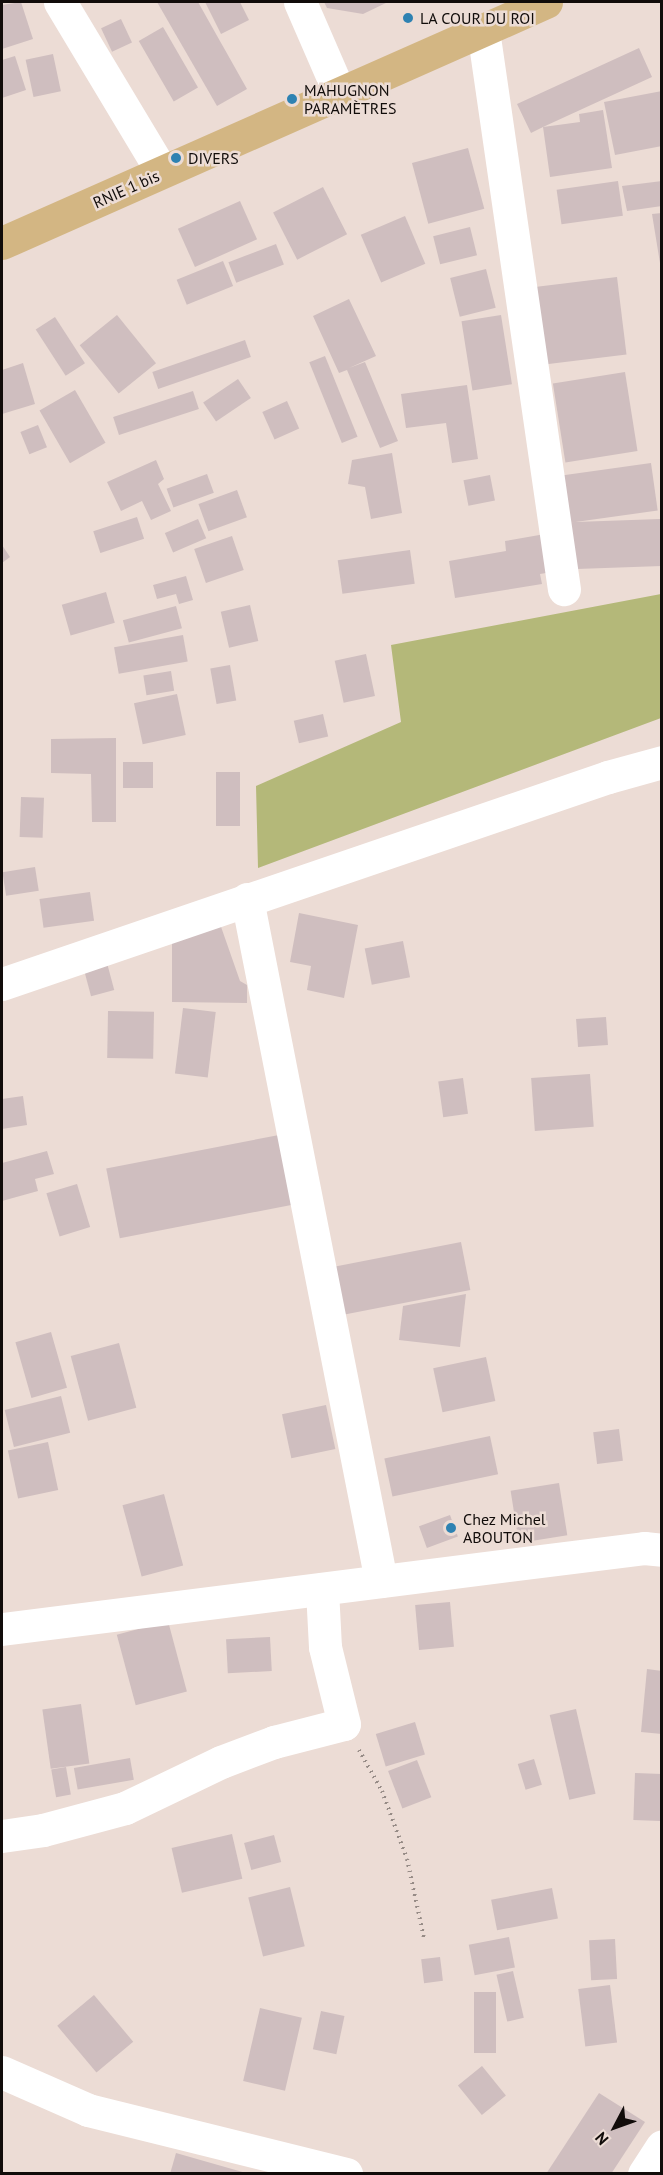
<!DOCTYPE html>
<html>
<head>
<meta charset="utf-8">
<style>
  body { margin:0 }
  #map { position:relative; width:663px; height:2175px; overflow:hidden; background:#ecdcd5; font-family:"PT Sans",sans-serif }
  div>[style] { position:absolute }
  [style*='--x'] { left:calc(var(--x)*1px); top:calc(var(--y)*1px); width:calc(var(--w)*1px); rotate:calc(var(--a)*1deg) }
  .forest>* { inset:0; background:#b4b879 }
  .building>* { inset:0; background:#cfbebf; transform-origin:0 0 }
  .path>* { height:4px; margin-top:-2px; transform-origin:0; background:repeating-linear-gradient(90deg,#968b86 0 1.5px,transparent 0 6px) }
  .minor>* { height:33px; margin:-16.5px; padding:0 16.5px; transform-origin:16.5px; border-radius:16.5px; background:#fff }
  .major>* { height:33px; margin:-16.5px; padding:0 16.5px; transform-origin:16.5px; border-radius:16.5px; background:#d3b683 }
  .dots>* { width:16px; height:16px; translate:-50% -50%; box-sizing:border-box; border:3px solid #ecdcd5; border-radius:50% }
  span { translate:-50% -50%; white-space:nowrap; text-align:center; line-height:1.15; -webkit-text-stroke:5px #ecdcd5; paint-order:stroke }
  .poi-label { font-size:16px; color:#110c0a }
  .left { translate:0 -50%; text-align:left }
  .street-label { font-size:16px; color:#110c0a }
  .frame { position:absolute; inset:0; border:3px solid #110c0a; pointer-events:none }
  .north { position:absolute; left:585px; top:2097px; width:60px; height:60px; -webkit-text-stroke:4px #ecdcd5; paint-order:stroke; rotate:229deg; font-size:16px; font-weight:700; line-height:24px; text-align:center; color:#110c0a }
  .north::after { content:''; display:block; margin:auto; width:21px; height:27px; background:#110c0a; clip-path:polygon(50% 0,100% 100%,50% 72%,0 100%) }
</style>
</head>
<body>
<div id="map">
  <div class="forest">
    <div style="clip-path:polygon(661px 594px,661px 718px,258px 868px,256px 786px,401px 722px,391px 645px)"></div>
  </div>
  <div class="building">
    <div style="clip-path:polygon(21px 2px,33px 39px,2px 49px,2px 5px)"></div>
    <div style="clip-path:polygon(157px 2px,198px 2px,247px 89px,217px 106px)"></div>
    <div style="clip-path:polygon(205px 2px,240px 2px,249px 20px,221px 34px)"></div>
    <div style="clip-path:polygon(324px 2px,388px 2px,363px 14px,327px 8px)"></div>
    <div style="left:121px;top:19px;width:26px;height:22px;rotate:65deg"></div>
    <div style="left:163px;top:27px;width:70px;height:28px;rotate:60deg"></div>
    <div style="clip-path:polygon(639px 48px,652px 77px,543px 127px,580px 122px,579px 114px,603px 110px,612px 168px,550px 177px,543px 127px,531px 133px,517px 104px)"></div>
    <div style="left:53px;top:54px;width:38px;height:28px;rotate:78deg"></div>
    <div style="clip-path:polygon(15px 56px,26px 90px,2px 98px,2px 60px)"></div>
    <div style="clip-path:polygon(662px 91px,662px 146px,615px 155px,604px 102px)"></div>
    <div style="left:468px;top:148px;width:63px;height:58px;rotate:75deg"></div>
    <div style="left:618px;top:181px;width:35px;height:62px;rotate:82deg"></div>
    <div style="clip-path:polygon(662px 181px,662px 206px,627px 211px,622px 186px)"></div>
    <div style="left:323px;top:187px;width:53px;height:56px;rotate:63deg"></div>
    <div style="left:240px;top:201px;width:42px;height:68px;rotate:66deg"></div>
    <div style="clip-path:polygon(652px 214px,662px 213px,661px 263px,660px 263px)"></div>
    <div style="left:405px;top:216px;width:52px;height:48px;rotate:67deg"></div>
    <div style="left:470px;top:227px;width:29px;height:38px;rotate:76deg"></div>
    <div style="left:276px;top:244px;width:22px;height:51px;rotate:69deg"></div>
    <div style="left:223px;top:261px;width:27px;height:50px;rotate:68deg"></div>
    <div style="left:486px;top:269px;width:40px;height:37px;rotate:76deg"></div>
    <div style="left:617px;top:277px;width:78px;height:91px;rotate:83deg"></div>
    <div style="clip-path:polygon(349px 299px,376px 356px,349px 368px,365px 362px,398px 441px,380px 448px,347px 370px,339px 373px,313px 316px)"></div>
    <div style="left:117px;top:315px;width:62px;height:48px;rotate:51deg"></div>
    <div style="left:501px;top:315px;width:70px;height:40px;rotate:81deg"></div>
    <div style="left:55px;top:317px;width:55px;height:23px;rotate:57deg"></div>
    <div style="left:245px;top:340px;width:18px;height:98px;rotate:71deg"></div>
    <div style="left:325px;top:356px;width:87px;height:17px;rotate:68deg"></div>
    <div style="clip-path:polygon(23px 363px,35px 404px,2px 414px,2px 370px)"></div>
    <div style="left:625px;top:372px;width:80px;height:73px;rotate:81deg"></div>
    <div style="left:238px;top:379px;width:23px;height:42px;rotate:56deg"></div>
    <div style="clip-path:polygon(467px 385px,478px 459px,452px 463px,446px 423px,406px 428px,401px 394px)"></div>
    <div style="left:75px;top:390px;width:61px;height:41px;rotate:60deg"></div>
    <div style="left:193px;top:391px;width:19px;height:84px;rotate:72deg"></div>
    <div style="left:287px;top:401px;width:30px;height:27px;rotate:66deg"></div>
    <div style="left:38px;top:425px;width:24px;height:19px;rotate:68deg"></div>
    <div style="clip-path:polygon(392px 453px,402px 513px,371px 519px,365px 487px,348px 484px,352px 460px)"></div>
    <div style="clip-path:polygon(156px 460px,164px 479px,158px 484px,171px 511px,151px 520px,142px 501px,121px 511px,107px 482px)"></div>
    <div style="left:651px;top:463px;width:48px;height:92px;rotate:82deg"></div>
    <div style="left:207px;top:474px;width:20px;height:43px;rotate:70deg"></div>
    <div style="left:490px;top:475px;width:26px;height:27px;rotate:79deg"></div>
    <div style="left:237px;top:490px;width:29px;height:41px;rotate:70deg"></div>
    <div style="left:137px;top:517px;width:23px;height:46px;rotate:72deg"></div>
    <div style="left:198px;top:519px;width:21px;height:36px;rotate:67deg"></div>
    <div style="left:660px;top:519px;width:47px;height:92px;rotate:88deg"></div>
    <div style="clip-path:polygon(545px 534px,552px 572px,540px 574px,542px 584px,455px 598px,449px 561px,506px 551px,505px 541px)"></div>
    <div style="left:232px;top:536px;width:36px;height:40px;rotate:71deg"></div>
    <div style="clip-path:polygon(2px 545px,10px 557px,2px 563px)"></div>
    <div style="left:410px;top:550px;width:34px;height:73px;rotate:82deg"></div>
    <div style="clip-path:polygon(186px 576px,193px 600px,179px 604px,176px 594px,157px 599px,153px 585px)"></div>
    <div style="left:106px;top:592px;width:32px;height:46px;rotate:74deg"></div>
    <div style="left:250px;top:605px;width:37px;height:30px;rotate:77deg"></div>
    <div style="left:176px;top:606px;width:23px;height:55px;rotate:75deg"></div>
    <div style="left:183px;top:635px;width:27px;height:70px;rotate:80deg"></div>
    <div style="left:366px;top:654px;width:43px;height:32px;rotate:78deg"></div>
    <div style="left:230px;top:665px;width:36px;height:20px;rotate:80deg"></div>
    <div style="left:171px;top:671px;width:20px;height:28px;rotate:81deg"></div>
    <div style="left:177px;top:694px;width:42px;height:44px;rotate:78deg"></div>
    <div style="left:323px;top:714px;width:23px;height:30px;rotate:77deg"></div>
    <div style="clip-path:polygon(116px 738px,116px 822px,92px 822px,91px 774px,51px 773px,51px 739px)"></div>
    <div style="left:123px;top:762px;width:30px;height:26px"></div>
    <div style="left:216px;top:772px;width:24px;height:54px"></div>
    <div style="left:21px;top:797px;width:23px;height:40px;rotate:2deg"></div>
    <div style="left:35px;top:867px;width:24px;height:33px;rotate:81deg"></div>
    <div style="left:90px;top:892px;width:29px;height:51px;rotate:82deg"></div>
    <div style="clip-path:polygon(299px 913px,358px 925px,344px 998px,307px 990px,311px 966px,290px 962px)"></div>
    <div style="clip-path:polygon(219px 921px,240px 981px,247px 985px,247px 1003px,172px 1002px,172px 937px)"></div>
    <div style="left:403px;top:941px;width:37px;height:39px;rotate:79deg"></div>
    <div style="left:107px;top:963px;width:28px;height:24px;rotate:75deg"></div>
    <div style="left:183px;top:1008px;width:33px;height:66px;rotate:7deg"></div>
    <div style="left:108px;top:1011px;width:46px;height:47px;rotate:1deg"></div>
    <div style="left:606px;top:1017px;width:28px;height:30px;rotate:86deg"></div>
    <div style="left:590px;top:1074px;width:53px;height:59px;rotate:86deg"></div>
    <div style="left:463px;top:1078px;width:36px;height:25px;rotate:82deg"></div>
    <div style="clip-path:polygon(23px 1096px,27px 1125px,2px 1129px,2px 1099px)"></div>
    <div style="left:279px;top:1135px;width:71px;height:176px;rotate:79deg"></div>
    <div style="clip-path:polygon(47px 1151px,54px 1174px,35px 1179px,38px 1191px,2px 1201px,2px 1163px)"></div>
    <div style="left:77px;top:1184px;width:45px;height:32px;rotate:73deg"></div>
    <div style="left:461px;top:1242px;width:49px;height:128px;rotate:79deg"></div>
    <div style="clip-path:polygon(466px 1294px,460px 1347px,399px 1340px,403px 1306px)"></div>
    <div style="left:51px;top:1332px;width:58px;height:37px;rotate:74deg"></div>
    <div style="left:119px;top:1343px;width:67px;height:50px;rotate:75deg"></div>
    <div style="left:486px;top:1357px;width:45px;height:54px;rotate:78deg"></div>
    <div style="left:61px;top:1396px;width:38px;height:58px;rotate:76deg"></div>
    <div style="left:326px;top:1405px;width:45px;height:45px;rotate:78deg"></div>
    <div style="left:619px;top:1429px;width:32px;height:26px;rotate:83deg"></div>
    <div style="left:490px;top:1436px;width:39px;height:108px;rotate:78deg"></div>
    <div style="left:48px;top:1442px;width:49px;height:41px;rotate:78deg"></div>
    <div style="left:559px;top:1483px;width:53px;height:49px;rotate:81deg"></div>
    <div style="left:164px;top:1494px;width:74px;height:43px;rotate:75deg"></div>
    <div style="left:450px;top:1515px;width:23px;height:33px;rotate:70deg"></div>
    <div style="left:450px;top:1602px;width:45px;height:35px;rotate:85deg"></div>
    <div style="left:168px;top:1621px;width:73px;height:53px;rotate:75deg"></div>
    <div style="left:270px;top:1637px;width:34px;height:44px;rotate:87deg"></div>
    <div style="clip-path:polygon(647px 1669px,662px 1671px,662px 1734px,641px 1732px)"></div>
    <div style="left:81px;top:1704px;width:60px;height:39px;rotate:82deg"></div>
    <div style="left:576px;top:1709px;width:87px;height:27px;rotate:77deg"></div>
    <div style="left:415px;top:1722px;width:34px;height:41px;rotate:73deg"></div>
    <div style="left:130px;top:1758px;width:22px;height:57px;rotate:80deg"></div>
    <div style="left:534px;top:1759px;width:27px;height:17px;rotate:73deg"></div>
    <div style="left:417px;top:1760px;width:40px;height:31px;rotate:69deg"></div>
    <div style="left:66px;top:1767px;width:28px;height:15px;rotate:80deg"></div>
    <div style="left:635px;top:1773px;width:27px;height:47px;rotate:2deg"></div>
    <div style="left:232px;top:1834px;width:46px;height:62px;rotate:77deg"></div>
    <div style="left:274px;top:1835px;width:28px;height:31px;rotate:75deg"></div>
    <div style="left:290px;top:1887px;width:61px;height:43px;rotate:76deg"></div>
    <div style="left:552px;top:1888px;width:31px;height:62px;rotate:79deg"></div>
    <div style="left:509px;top:1937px;width:31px;height:41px;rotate:79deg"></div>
    <div style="left:615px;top:1939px;width:40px;height:26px;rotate:87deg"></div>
    <div style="left:440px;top:1957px;width:24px;height:19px;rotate:83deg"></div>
    <div style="left:513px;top:1971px;width:48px;height:17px;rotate:77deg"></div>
    <div style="left:610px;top:1985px;width:58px;height:32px;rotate:83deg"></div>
    <div style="left:474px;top:1992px;width:22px;height:61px"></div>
    <div style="left:94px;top:1995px;width:61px;height:48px;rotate:50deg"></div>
    <div style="left:260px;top:2008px;width:43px;height:75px;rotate:13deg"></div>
    <div style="left:321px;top:2011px;width:24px;height:39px;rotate:12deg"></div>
    <div style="left:482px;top:2066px;width:38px;height:31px;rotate:51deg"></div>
    <div style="clip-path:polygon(599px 2093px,645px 2122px,611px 2174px,546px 2174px)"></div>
    <div style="clip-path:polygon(176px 2153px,246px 2173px,246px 2174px,170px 2174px)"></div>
  </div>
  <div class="path">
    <div style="--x:359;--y:1750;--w:47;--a:60.7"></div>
    <div style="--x:382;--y:1791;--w:72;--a:69.8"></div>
    <div style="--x:407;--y:1859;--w:81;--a:77.9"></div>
  </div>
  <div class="minor">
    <div style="--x:60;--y:2;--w:198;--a:59"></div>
    <div style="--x:300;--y:2;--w:100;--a:66.5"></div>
    <div style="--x:483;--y:30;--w:565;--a:81.76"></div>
    <div style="--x:247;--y:899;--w:695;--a:78.88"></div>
    <div style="--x:2;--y:984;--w:640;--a:-18.86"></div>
    <div style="--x:608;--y:777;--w:56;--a:-15.5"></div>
    <div style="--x:2;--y:1629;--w:647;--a:-7.19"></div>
    <div style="--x:644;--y:1548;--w:18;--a:6"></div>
    <div style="--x:2;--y:1836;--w:41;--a:-8.3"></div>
    <div style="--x:43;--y:1830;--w:85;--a:-15"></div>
    <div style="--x:125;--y:1808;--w:106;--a:-25.6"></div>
    <div style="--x:221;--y:1762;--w:57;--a:-20.7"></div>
    <div style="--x:274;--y:1742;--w:72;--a:-14.4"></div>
    <div style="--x:344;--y:1724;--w:79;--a:-103.9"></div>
    <div style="--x:325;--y:1647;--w:58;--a:-93"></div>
    <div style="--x:2;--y:2072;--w:94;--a:23.8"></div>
    <div style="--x:88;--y:2110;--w:266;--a:13.9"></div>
    <div style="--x:644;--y:2174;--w:33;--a:-57"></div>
  </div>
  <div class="major">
    <div style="--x:2;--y:243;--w:595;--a:-23.89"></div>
  </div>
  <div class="dots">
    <div style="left:408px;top:18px;background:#2e82b2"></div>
    <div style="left:292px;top:99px;background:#2e82b2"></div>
    <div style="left:176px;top:158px;background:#2e82b2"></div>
    <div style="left:451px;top:1528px;background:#2e82b2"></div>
  </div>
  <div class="poi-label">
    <span class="left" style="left:420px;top:18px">LA COUR DU ROI</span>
    <span class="left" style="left:304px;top:99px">MAHUGNON<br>PARAMÈTRES</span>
    <span class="left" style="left:188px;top:158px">DIVERS</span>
    <span class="left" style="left:463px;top:1528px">Chez Michel<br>ABOUTON</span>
  </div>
  <div class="street-label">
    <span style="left:126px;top:189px;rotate:-24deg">RNIE 1 bis</span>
  </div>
  <div class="frame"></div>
  <div class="north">N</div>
</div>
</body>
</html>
